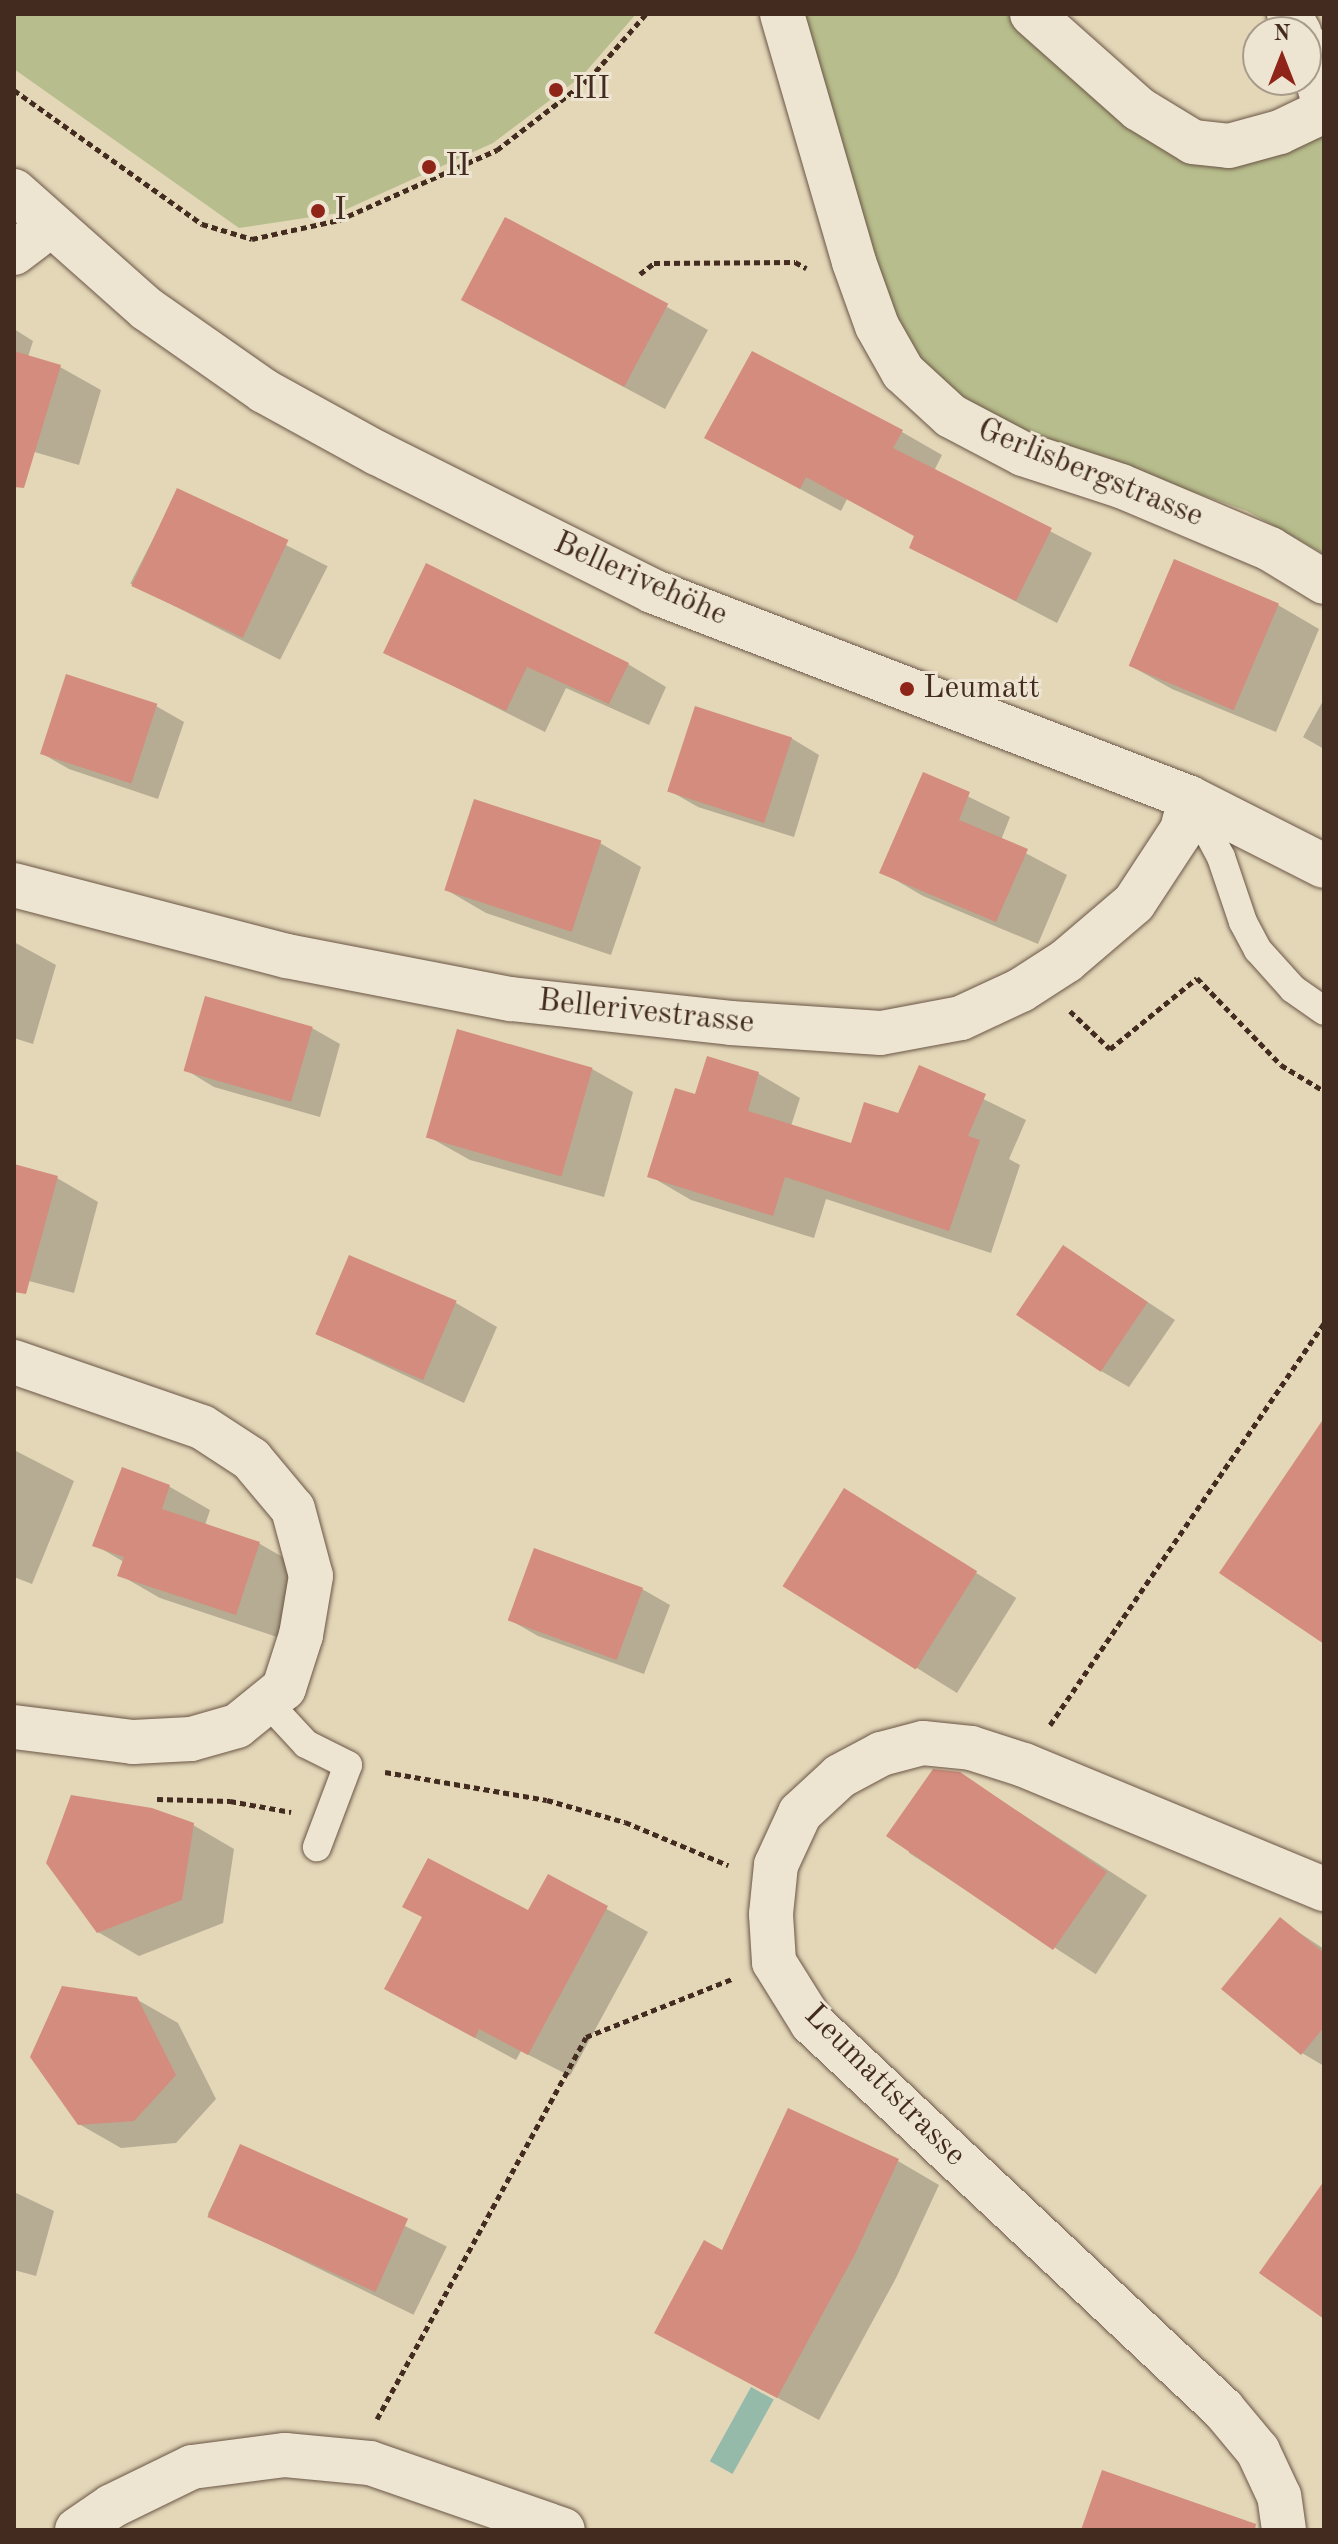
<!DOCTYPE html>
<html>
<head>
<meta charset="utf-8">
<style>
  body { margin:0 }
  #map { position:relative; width:1338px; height:2544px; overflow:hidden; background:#e3d7b8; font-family:"Old Standard TT",serif }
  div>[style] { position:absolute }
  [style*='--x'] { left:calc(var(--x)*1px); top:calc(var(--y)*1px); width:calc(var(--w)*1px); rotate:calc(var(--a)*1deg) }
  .green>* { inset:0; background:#b7bd8c }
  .water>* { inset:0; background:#96baaa; transform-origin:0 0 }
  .shadow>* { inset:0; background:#0003; transform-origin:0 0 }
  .building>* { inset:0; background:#d38c7d; transform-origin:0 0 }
  .path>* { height:5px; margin-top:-2.5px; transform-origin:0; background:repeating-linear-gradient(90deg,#432b20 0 6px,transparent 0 10px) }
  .roads { filter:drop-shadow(0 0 2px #6b5646) drop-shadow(0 0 2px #6b5646) }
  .lane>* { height:28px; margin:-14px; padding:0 14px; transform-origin:14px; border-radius:14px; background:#ede5d1 }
  .street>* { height:44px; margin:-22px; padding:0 22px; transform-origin:22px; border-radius:22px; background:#ede5d1 }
  .secondary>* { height:44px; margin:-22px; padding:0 22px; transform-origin:22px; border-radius:22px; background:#ede5d1 }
  .dots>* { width:22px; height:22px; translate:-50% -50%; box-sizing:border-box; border:4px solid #ede5d1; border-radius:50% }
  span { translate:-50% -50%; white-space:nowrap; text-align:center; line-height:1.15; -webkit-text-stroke:6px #ede5d1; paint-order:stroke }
  .poi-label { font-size:32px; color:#432b20 }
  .left { translate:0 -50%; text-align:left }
  .street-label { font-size:32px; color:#432b20 }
  .frame { position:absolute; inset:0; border:16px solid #432b20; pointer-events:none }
  .north { position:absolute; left:1242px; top:16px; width:80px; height:80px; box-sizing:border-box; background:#ede5d1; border:2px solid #a99b8a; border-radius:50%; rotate:0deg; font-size:22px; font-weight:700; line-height:32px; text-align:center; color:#432b20 }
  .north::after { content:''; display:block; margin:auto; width:28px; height:36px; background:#8f2418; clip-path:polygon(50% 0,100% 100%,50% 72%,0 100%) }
</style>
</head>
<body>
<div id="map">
  <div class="green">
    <div style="clip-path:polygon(14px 14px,636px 14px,582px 76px,493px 143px,338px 213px,239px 228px,14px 69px)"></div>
    <div style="clip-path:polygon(798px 14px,1007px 14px,1156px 142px,1324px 127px,1324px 554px,1247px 511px,1008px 427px,962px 402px,921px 363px,885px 293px)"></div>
  </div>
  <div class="water">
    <div style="left:751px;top:2387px;width:26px;height:85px;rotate:29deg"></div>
  </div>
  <div class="shadow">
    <div style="clip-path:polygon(667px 307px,708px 330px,665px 409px,504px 323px)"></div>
    <div style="clip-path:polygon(14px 329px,33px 341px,28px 357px,60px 367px,101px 390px,79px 465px,14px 446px)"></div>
    <div style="clip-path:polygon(902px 432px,942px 455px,934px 471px,1092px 553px,1057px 623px,911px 547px,916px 536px,847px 499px,841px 511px,748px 461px)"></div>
    <div style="left:178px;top:490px;width:168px;height:105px;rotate:27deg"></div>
    <div style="clip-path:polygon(1278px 605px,1319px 629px,1276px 732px,1172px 689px,1131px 666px)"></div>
    <div style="clip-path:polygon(386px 652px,628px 664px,666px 687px,649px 725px,566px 688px,545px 732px)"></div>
    <div style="clip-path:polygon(1324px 699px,1324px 749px,1303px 737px)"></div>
    <div style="clip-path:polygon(156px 706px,184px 722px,158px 799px,69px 769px,41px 753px)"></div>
    <div style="clip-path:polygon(791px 738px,819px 755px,794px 837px,698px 807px,670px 791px)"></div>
    <div style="clip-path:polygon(924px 775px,1010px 817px,1001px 840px,1067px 875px,1038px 944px,923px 896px,882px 872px)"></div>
    <div style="clip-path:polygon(600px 843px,641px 867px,611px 955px,486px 913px,445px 889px)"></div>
    <div style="clip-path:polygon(14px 942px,56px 965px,33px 1044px,14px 1038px)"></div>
    <div style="clip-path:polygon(312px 1028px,340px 1044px,320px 1117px,214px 1087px,186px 1070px)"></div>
    <div style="clip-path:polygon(708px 1059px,759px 1074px,800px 1098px,791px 1126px,852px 1146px,899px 1116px,920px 1068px,1026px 1120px,1009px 1159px,1020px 1165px,991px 1253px,826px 1199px,814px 1238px,691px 1200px,650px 1176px,697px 1097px)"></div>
    <div style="clip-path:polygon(592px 1069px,633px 1092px,604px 1197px,470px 1160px,429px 1137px)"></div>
    <div style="clip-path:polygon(14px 1166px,57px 1178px,98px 1202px,74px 1293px,14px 1277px)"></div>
    <div style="clip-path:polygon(1064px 1247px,1175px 1320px,1129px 1387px,1101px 1371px)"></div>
    <div style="clip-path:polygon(456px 1303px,497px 1327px,464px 1403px,317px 1334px)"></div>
    <div style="clip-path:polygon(14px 1450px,74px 1481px,32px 1584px,14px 1577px)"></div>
    <div style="clip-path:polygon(123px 1469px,170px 1487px,210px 1510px,205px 1525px,260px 1544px,300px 1567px,277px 1637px,160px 1598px,120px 1575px,124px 1562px,95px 1545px)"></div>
    <div style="left:845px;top:1491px;width:202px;height:112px;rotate:32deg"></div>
    <div style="clip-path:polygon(642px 1589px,670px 1605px,644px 1674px,538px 1636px,510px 1620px)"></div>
    <div style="left:960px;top:1774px;width:223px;height:94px;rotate:33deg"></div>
    <div style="clip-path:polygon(193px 1825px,234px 1849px,223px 1923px,139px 1956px,98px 1932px)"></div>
    <div style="clip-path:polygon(549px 1877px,648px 1932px,570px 2076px,521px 2051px,516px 2060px,427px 2012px,529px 1913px)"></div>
    <div style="clip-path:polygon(1280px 1920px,1324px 1949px,1324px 2066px,1302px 2053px)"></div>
    <div style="clip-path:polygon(136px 1999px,178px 2023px,216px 2099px,176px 2143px,121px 2148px,79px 2124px)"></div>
    <div style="left:241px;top:2146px;width:229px;height:76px;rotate:26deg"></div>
    <div style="clip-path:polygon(898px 2161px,939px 2185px,896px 2278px,819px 2420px,698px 2355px,723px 2253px)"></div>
    <div style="clip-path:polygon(14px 2192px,54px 2211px,36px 2276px,14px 2270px)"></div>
  </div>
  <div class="building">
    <div style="left:505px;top:217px;width:185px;height:94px;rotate:28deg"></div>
    <div style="clip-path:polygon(14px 351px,61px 365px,24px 488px,14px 487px)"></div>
    <div style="clip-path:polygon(752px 351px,903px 430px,893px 448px,1052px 528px,1016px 601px,909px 548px,914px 536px,806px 477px,800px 489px,704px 438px)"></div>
    <div style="left:177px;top:488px;width:123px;height:108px;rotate:25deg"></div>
    <div style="left:1174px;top:559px;width:114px;height:116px;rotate:23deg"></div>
    <div style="clip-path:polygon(426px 563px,629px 663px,609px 704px,527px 667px,506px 711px,383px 653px)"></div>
    <div style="left:66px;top:674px;width:96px;height:84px;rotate:18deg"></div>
    <div style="left:695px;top:706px;width:102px;height:90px;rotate:18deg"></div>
    <div style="clip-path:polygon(923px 772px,970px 792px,959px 820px,1028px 849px,996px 922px,879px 873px)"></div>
    <div style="left:474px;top:799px;width:134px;height:96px;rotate:18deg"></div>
    <div style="left:205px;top:996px;width:112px;height:78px;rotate:16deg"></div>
    <div style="left:457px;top:1029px;width:141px;height:113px;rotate:16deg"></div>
    <div style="clip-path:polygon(707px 1056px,759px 1072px,748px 1111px,851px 1143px,864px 1102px,898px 1113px,919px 1065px,986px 1094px,968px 1136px,980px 1140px,949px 1231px,785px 1177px,773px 1216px,647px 1177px,675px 1088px,695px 1094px)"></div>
    <div style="clip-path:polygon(14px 1164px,58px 1176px,26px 1294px,14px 1292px)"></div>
    <div style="left:1063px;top:1245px;width:102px;height:84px;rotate:34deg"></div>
    <div style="left:349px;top:1255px;width:117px;height:86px;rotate:23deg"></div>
    <div style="clip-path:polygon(1324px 1418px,1324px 1644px,1219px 1573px)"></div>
    <div style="clip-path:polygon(122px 1467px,170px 1485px,162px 1509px,260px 1542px,236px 1615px,117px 1576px,124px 1557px,92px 1546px)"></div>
    <div style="left:844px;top:1488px;width:157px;height:116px;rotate:32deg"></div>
    <div style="left:534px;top:1548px;width:116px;height:77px;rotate:20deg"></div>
    <div style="clip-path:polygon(933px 1769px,960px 1772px,1107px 1872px,1053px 1950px,886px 1836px)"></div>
    <div style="clip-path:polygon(71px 1795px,152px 1808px,194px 1823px,182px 1900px,97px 1933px,46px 1863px)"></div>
    <div style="clip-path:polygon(428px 1858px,528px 1910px,548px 1874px,608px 1906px,528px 2055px,479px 2029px,475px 2038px,384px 1989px,422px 1917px,402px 1907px)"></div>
    <div style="clip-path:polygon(1280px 1917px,1324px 1953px,1324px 2027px,1301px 2055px,1221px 1989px)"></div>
    <div style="clip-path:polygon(62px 1986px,137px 1997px,176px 2075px,134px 2121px,78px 2125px,30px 2057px)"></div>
    <div style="clip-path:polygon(788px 2108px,899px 2159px,855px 2254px,777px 2398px,654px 2333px,704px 2240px,722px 2250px)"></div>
    <div style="left:240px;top:2144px;width:184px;height:80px;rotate:24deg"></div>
    <div style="clip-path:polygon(1324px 2181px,1324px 2319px,1259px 2273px)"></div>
    <div style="clip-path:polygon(1102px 2470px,1256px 2524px,1255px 2530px,1081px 2530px)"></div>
  </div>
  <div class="path">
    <div style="--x:14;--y:90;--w:231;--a:35.5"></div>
    <div style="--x:202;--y:224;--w:52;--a:16.7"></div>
    <div style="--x:252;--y:239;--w:89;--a:-12.3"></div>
    <div style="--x:339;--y:220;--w:173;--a:-23.9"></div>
    <div style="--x:497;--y:150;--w:116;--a:-37.7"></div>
    <div style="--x:589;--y:79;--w:86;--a:-48.8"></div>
    <div style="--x:640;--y:274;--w:18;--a:-38"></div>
    <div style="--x:654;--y:263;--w:141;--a:-0.4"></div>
    <div style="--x:795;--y:262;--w:13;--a:29"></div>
    <div style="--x:1070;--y:1011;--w:55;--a:43.5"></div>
    <div style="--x:1110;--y:1049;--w:112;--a:-39.2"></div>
    <div style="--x:1197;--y:978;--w:121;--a:46"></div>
    <div style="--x:1281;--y:1065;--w:50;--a:31.2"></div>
    <div style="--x:1050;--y:1725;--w:486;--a:-55.7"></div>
    <div style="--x:385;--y:1772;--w:164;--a:9.8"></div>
    <div style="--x:547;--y:1800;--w:81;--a:15.8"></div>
    <div style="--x:625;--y:1822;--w:112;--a:22.7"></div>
    <div style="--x:157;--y:1799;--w:73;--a:1.6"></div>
    <div style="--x:230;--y:1801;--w:62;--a:10.2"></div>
    <div style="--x:377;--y:2419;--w:435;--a:-61.3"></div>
    <div style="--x:586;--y:2037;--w:159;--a:-21.7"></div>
  </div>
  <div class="roads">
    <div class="lane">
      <div style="--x:1190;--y:799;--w:66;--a:61.9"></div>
      <div style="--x:1221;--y:857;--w:69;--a:71.3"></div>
      <div style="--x:1243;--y:922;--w:32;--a:62"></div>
      <div style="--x:1258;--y:950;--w:52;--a:48.1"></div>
      <div style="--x:1293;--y:989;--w:38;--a:35"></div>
      <div style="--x:268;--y:1703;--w:56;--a:47.2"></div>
      <div style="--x:306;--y:1744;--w:47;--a:26.6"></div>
      <div style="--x:348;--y:1765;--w:88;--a:110.7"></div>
    </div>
    <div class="street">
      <div style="--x:782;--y:14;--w:258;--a:73.8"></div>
      <div style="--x:854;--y:262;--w:68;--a:70.2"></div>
      <div style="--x:877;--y:326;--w:53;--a:60.5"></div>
      <div style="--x:903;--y:372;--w:65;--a:42.5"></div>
      <div style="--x:951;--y:416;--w:81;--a:27.8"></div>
      <div style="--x:1023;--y:454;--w:103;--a:18.1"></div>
      <div style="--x:1121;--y:486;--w:162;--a:22.9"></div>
      <div style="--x:1270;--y:549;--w:63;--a:31.4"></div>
      <div style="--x:1032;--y:14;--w:143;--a:41.6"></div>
      <div style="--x:1139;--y:109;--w:63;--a:31.4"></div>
      <div style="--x:1193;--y:142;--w:36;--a:6"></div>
      <div style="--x:1229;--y:146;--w:53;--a:-15.4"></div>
      <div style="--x:1280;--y:132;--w:49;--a:-25.5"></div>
      <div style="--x:1289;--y:14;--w:21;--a:61"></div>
      <div style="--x:1306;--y:45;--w:60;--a:72.5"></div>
      <div style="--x:14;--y:253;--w:46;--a:-37.1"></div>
      <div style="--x:14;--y:885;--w:282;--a:14.6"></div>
      <div style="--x:287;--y:956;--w:228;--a:10.9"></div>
      <div style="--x:511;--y:999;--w:221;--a:6.2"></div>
      <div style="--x:731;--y:1023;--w:150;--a:3.8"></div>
      <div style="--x:881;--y:1033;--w:81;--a:-10.6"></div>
      <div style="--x:961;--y:1018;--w:66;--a:-25"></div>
      <div style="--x:1021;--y:990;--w:54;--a:-32.8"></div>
      <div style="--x:1066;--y:961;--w:89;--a:-40.5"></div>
      <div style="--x:1134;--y:903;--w:87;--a:-56.7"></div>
      <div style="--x:1182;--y:830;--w:33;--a:-76"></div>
      <div style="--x:14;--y:1362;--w:199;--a:19.1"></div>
      <div style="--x:202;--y:1427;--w:59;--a:33.1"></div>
      <div style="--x:251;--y:1459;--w:65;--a:50"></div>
      <div style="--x:293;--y:1509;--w:69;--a:75"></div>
      <div style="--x:311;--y:1576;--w:60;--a:99.6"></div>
      <div style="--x:301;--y:1635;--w:56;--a:107.8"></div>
      <div style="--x:284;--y:1688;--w:60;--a:141"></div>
      <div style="--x:237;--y:1726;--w:48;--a:164.2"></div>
      <div style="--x:191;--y:1739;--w:58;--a:177"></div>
      <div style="--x:133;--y:1742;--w:120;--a:-172.8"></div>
      <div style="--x:77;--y:2530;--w:42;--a:-34.4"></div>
      <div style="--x:112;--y:2506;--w:89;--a:-26"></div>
      <div style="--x:192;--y:2467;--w:94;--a:-7.4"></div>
      <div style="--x:285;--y:2455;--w:85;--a:5.4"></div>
      <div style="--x:370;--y:2463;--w:204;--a:19.1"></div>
      <div style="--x:1284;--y:2530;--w:34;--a:-98"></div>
      <div style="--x:1279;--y:2496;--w:50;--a:-115"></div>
      <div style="--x:1258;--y:2451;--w:55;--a:-129.8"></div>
      <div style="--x:1223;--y:2409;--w:564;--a:-136.8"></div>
      <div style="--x:812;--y:2023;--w:72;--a:-121.9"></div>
      <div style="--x:774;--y:1962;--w:48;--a:-93.6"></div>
      <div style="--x:771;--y:1914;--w:49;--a:-84.2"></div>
      <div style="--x:776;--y:1865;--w:57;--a:-65.2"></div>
      <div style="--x:800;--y:1813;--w:54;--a:-42.8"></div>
      <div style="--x:840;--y:1776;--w:47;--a:-28.2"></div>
      <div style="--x:881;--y:1754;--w:43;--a:-14.7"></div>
      <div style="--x:923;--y:1743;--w:48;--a:5.9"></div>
      <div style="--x:971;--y:1748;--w:56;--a:17.8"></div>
      <div style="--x:1024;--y:1765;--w:325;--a:22.5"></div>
    </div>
    <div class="secondary">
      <div style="--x:14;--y:191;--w:178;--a:41.6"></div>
      <div style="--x:147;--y:309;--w:143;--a:35"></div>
      <div style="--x:264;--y:391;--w:129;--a:28.8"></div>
      <div style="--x:377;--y:453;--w:308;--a:26.6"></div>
      <div style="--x:652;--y:591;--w:576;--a:21.04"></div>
      <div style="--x:1190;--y:798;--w:150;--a:26.9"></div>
    </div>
  </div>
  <div class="dots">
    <div style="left:556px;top:90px;background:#8f2418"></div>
    <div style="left:429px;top:167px;background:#8f2418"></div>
    <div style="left:318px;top:211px;background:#8f2418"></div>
    <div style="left:907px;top:689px;background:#8f2418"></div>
  </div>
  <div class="poi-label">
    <span class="left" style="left:572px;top:90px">III</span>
    <span class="left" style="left:445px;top:167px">II</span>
    <span class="left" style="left:334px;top:211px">I</span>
    <span class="left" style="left:923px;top:689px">Leumatt</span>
  </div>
  <div class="street-label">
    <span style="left:1090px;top:474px;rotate:22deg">Gerlisbergstrasse</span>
    <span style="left:640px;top:580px;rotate:24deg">Bellerivehöhe</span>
    <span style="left:646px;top:1013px;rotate:6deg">Bellerivestrasse</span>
    <span style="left:884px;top:2086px;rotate:45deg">Leumattstrasse</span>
  </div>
  <div class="frame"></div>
  <div class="north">N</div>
</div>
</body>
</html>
